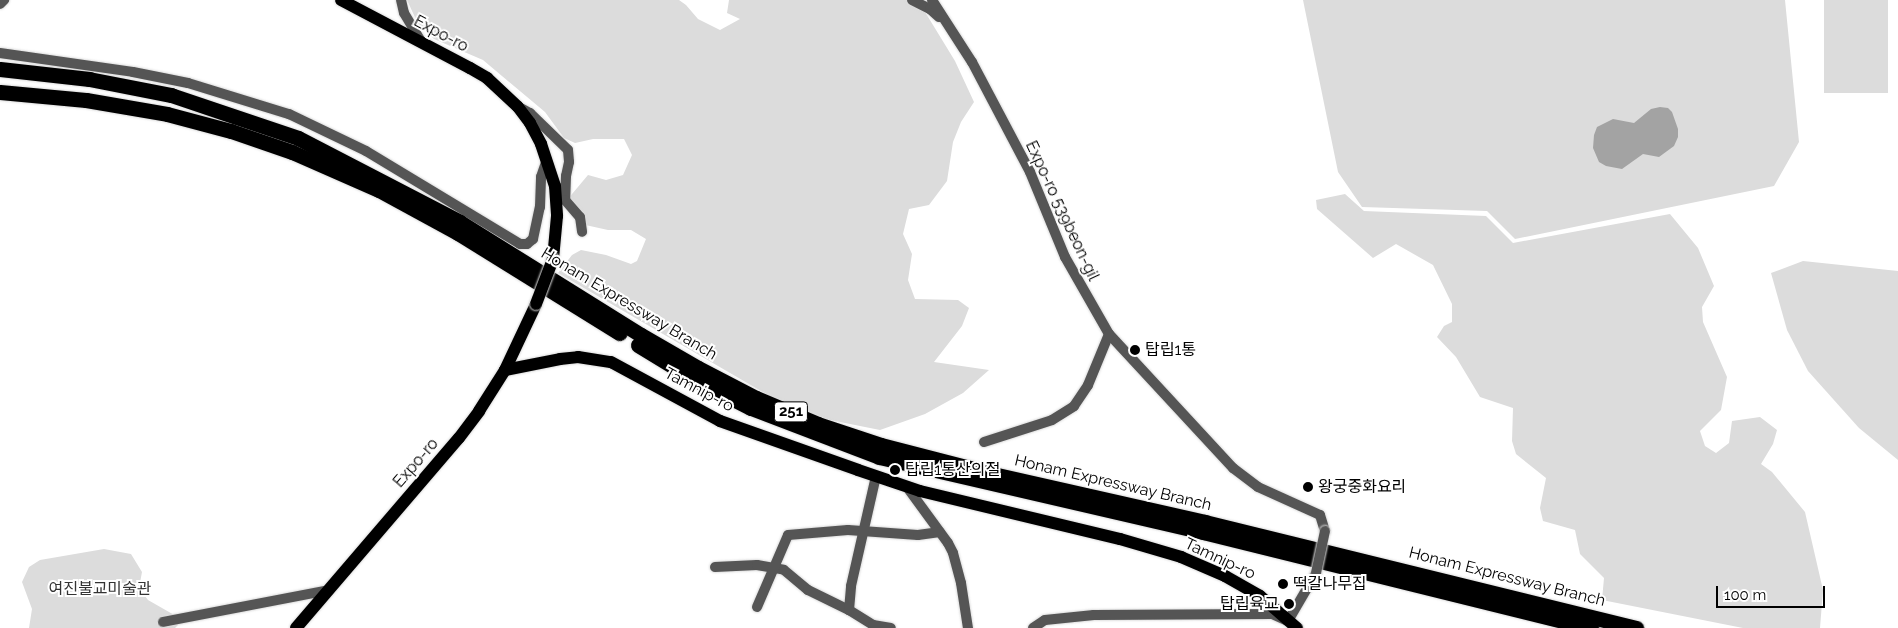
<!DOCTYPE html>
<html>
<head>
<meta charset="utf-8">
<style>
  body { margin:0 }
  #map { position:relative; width:1898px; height:628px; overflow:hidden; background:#fff; font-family:Raleway,"Noto Sans KR",sans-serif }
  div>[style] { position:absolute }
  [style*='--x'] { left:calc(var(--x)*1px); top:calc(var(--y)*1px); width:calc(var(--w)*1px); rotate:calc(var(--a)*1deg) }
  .green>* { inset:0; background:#dcdcdc; transform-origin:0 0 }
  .water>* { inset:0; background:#a3a3a3 }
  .roads { filter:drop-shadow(0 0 1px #dbdbdb) drop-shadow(0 0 1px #dbdbdb) }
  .minor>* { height:10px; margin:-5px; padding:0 5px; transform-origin:5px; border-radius:5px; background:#555 }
  .major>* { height:12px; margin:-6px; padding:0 6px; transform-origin:6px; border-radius:6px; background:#000 }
  .highway>* { height:15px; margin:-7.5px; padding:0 7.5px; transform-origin:7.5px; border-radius:7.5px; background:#000 }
  .bridges { filter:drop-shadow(0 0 1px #dbdbdb) drop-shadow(0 0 1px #dbdbdb) }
  .minor-bridge>* { height:10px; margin:-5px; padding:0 5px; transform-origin:5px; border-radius:5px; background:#555 }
  .major-bridge>* { height:12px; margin:-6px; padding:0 6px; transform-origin:6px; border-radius:6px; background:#000 }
  .dots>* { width:14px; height:14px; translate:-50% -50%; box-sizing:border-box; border:2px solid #fff; border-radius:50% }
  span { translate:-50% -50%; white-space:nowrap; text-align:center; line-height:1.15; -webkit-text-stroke:4px #fff; paint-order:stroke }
  .shield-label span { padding:1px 4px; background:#fff; border:1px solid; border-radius:4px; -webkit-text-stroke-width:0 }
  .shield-label { font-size:15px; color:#000; font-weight:700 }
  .street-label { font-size:16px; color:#000 }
  .poi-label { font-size:16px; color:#000 }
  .left { translate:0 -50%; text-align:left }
  .right { translate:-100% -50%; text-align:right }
  .park-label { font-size:16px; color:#333 }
  .scale { position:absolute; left:1716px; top:586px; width:109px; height:22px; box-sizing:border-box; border:2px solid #000; border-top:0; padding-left:6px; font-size:15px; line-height:18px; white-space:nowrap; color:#000; -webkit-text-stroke:4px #fff; paint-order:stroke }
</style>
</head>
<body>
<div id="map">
  <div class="green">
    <div style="clip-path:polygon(407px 0,679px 0,686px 5px,698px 19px,720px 30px,740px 19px,727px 13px,729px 0,907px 0,922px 7px,955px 61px,974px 102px,961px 122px,953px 142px,947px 181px,929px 205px,909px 209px,903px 234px,912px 254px,908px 280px,915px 299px,958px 300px,969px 308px,962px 326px,934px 362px,989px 370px,963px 393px,925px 414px,880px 430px,825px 419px,773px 398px,558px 273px,572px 255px,581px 250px,606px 255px,631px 264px,637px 261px,646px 239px,631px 230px,608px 230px,581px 224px,567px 200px,588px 175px,606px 180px,623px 175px,632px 155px,624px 139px,593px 139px,575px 143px,564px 138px,545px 112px,483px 60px,434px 39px,418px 24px)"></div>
    <div style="clip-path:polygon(1303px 0,1785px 0,1799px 142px,1774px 186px,1515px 239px,1487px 211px,1362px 207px,1338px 172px)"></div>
    <div style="left:1824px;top:0;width:64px;height:93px"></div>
    <div style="clip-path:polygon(1345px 194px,1364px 211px,1486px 216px,1513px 243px,1670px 214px,1698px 248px,1714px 286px,1702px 307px,1703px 322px,1727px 377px,1721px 410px,1700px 431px,1705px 446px,1716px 453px,1729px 443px,1732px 421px,1760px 417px,1777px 430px,1773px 444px,1761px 464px,1772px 472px,1805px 512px,1823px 590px,1820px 628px,1743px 628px,1602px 600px,1604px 578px,1580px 554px,1575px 530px,1543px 521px,1540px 508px,1546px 478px,1516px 454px,1512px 441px,1513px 408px,1480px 397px,1456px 357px,1437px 337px,1444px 326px,1452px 322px,1452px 304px,1433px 265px,1396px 244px,1373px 258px,1317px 209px,1316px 200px)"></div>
    <div style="clip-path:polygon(1803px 261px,1898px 271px,1898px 460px,1859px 428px,1808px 371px,1787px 330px,1771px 273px)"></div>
    <div style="clip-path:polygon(104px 549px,131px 554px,142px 572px,139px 588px,148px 600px,176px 616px,178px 625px,175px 628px,29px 628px,32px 609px,22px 582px,29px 567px,40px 560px)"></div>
  </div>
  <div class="water">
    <div style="clip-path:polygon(1660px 107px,1668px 108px,1672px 112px,1678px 129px,1678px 137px,1674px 146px,1659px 157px,1643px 154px,1622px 169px,1606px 166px,1599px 162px,1593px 148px,1594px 135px,1597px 127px,1613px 119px,1634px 123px,1651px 109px)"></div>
  </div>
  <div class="roads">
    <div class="minor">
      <div style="--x:401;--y:0;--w:13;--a:77"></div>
      <div style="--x:404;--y:13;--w:33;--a:59"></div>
      <div style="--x:912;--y:0;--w:20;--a:27"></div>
      <div style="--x:930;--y:9;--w:12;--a:42"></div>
      <div style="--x:932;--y:0;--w:74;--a:57.2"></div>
      <div style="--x:972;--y:62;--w:124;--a:62.2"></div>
      <div style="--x:1030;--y:172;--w:92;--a:67.6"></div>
      <div style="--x:1065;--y:257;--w:89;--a:60.3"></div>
      <div style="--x:1109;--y:334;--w:183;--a:47.2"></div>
      <div style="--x:1233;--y:468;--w:31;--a:37"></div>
      <div style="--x:1258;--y:487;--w:68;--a:24.3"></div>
      <div style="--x:1320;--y:515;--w:17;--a:73"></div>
      <div style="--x:0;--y:4;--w:6;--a:-45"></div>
      <div style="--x:0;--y:53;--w:134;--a:8.1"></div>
      <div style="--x:133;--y:72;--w:56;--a:11.3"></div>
      <div style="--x:188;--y:83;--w:106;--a:17.1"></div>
      <div style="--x:289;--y:114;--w:85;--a:25.7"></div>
      <div style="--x:366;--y:151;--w:180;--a:31.1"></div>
      <div style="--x:520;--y:244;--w:7;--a:0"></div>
      <div style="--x:527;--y:244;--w:8;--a:-40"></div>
      <div style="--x:533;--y:239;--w:33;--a:-78"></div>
      <div style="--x:540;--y:207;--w:30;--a:-88"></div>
      <div style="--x:541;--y:177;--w:18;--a:-71"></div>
      <div style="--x:519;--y:107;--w:13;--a:29"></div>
      <div style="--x:530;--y:113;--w:53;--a:44.2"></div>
      <div style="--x:568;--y:150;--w:12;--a:85"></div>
      <div style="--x:569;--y:162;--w:14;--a:102"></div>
      <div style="--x:566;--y:176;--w:24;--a:92"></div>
      <div style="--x:565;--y:200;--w:23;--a:49"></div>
      <div style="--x:580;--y:217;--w:15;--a:82"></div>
      <div style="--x:984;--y:442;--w:71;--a:-17.9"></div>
      <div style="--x:1052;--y:420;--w:26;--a:-32"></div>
      <div style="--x:1074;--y:406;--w:25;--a:-56"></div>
      <div style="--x:1088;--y:385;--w:55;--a:-67.6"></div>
      <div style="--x:907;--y:487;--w:69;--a:53.8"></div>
      <div style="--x:948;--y:543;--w:11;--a:63"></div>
      <div style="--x:953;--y:553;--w:31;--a:75"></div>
      <div style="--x:961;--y:583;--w:46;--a:81.2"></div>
      <div style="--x:715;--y:567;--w:42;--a:-2.7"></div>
      <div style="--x:757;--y:565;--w:27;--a:10"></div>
      <div style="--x:784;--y:570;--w:31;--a:40"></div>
      <div style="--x:808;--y:590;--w:46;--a:26"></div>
      <div style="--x:849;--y:610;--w:28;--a:32"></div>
      <div style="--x:873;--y:625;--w:18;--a:9"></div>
      <div style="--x:757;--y:607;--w:78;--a:-66.7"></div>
      <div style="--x:788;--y:535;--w:60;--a:-4.8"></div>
      <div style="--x:848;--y:530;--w:70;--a:4.1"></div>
      <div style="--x:918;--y:535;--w:22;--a:-8"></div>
      <div style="--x:849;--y:610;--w:24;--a:-85"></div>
      <div style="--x:851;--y:586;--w:113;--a:-77.2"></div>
      <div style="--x:163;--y:622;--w:169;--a:-10.9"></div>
      <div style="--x:1033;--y:628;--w:14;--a:-34"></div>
      <div style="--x:1045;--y:620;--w:49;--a:-5.8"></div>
      <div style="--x:1094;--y:615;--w:178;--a:-0.3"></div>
      <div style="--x:1272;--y:614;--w:17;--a:24"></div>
      <div style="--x:1288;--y:621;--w:56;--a:-59.7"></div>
    </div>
    <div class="major">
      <div style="--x:341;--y:0;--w:146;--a:27.8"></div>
      <div style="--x:470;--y:68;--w:20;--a:30"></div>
      <div style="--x:487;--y:78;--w:42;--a:43.1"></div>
      <div style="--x:518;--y:107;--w:20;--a:53"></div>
      <div style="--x:530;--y:123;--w:24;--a:62"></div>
      <div style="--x:541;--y:144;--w:44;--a:71.6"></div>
      <div style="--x:555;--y:186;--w:30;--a:86"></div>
      <div style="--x:557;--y:216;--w:43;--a:95.3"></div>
      <div style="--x:505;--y:370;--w:56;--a:-11.3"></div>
      <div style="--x:560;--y:359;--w:18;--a:-6"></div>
      <div style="--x:578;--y:357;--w:33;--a:9"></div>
      <div style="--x:611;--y:362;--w:124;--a:28.4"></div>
      <div style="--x:720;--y:421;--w:146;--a:19.5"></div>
      <div style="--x:858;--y:470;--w:65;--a:18.7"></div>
      <div style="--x:920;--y:491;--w:206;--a:13.5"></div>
      <div style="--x:1120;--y:539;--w:64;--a:16.4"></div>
      <div style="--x:1181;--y:557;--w:48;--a:23.4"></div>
      <div style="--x:1225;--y:576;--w:40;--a:29.7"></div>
      <div style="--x:1260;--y:596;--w:49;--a:40.9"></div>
      <div style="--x:296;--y:628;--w:250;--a:-49.4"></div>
      <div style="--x:459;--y:438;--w:34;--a:-53"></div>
      <div style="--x:479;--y:411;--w:49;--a:-57.6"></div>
      <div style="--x:505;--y:370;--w:73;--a:-64.8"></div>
    </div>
    <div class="highway">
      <div style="--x:0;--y:69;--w:90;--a:6.4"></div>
      <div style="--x:89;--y:79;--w:84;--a:11"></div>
      <div style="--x:171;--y:95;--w:134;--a:18.7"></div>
      <div style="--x:298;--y:138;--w:182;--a:27.4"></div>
      <div style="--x:460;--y:222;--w:213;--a:32"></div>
      <div style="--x:641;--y:335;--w:66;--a:30.1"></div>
      <div style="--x:698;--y:368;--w:65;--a:27.3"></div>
      <div style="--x:756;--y:398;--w:67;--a:22.8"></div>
      <div style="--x:818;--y:424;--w:66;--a:18.4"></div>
      <div style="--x:881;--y:445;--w:120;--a:14.5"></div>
      <div style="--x:997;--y:475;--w:213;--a:12.7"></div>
      <div style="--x:1205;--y:522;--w:444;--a:13.8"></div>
      <div style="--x:0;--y:92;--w:86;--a:5.3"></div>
      <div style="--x:86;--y:100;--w:82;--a:9.8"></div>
      <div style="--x:167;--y:114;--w:66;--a:14.9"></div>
      <div style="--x:231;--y:131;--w:65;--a:19"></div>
      <div style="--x:292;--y:152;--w:95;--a:23.6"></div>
      <div style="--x:379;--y:190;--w:90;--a:28.6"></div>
      <div style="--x:458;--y:233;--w:190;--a:31.8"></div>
      <div style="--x:638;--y:345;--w:63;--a:31.4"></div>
      <div style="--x:692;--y:378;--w:66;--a:27"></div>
      <div style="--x:751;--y:408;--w:137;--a:20.9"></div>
      <div style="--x:879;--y:457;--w:333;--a:13"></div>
      <div style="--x:1203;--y:532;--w:400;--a:13.9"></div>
    </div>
  </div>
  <div class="bridges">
    <div class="minor-bridge">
      <div style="--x:1316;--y:573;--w:43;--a:-77.9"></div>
    </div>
    <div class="major-bridge">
      <div style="--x:536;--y:304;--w:48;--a:-69.3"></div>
    </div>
  </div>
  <div class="dots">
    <div style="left:1135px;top:350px;background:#000"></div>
    <div style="left:895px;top:470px;background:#000"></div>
    <div style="left:1308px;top:487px;background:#000"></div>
    <div style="left:1283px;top:584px;background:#000"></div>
    <div style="left:1289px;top:604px;background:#000"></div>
  </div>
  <div class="shield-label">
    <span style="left:791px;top:412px">251</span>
  </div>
  <div class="street-label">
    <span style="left:441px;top:34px;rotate:28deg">Expo-ro</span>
    <span style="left:1062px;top:211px;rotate:65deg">Expo-ro 539beon-gil</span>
    <span style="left:629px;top:304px;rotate:31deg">Honam Expressway Branch</span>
    <span style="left:699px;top:390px;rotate:28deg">Tamnip-ro</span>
    <span style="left:416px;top:463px;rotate:-49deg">Expo-ro</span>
    <span style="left:1113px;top:483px;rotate:13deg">Honam Expressway Branch</span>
    <span style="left:1220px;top:559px;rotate:25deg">Tamnip-ro</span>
    <span style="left:1507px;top:577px;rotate:14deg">Honam Expressway Branch</span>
  </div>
  <div class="poi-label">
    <span class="left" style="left:1145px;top:350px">탑립1통</span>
    <span class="left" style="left:905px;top:470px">탑립1통산의절</span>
    <span class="left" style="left:1318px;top:487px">왕궁중화요리</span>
    <span class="left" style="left:1293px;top:584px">떡갈나무집</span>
    <span class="right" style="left:1279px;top:604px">탑립육교</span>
  </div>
  <div class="park-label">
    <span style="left:100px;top:589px">여진불교미술관</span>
  </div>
  <div class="scale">100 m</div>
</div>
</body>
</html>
